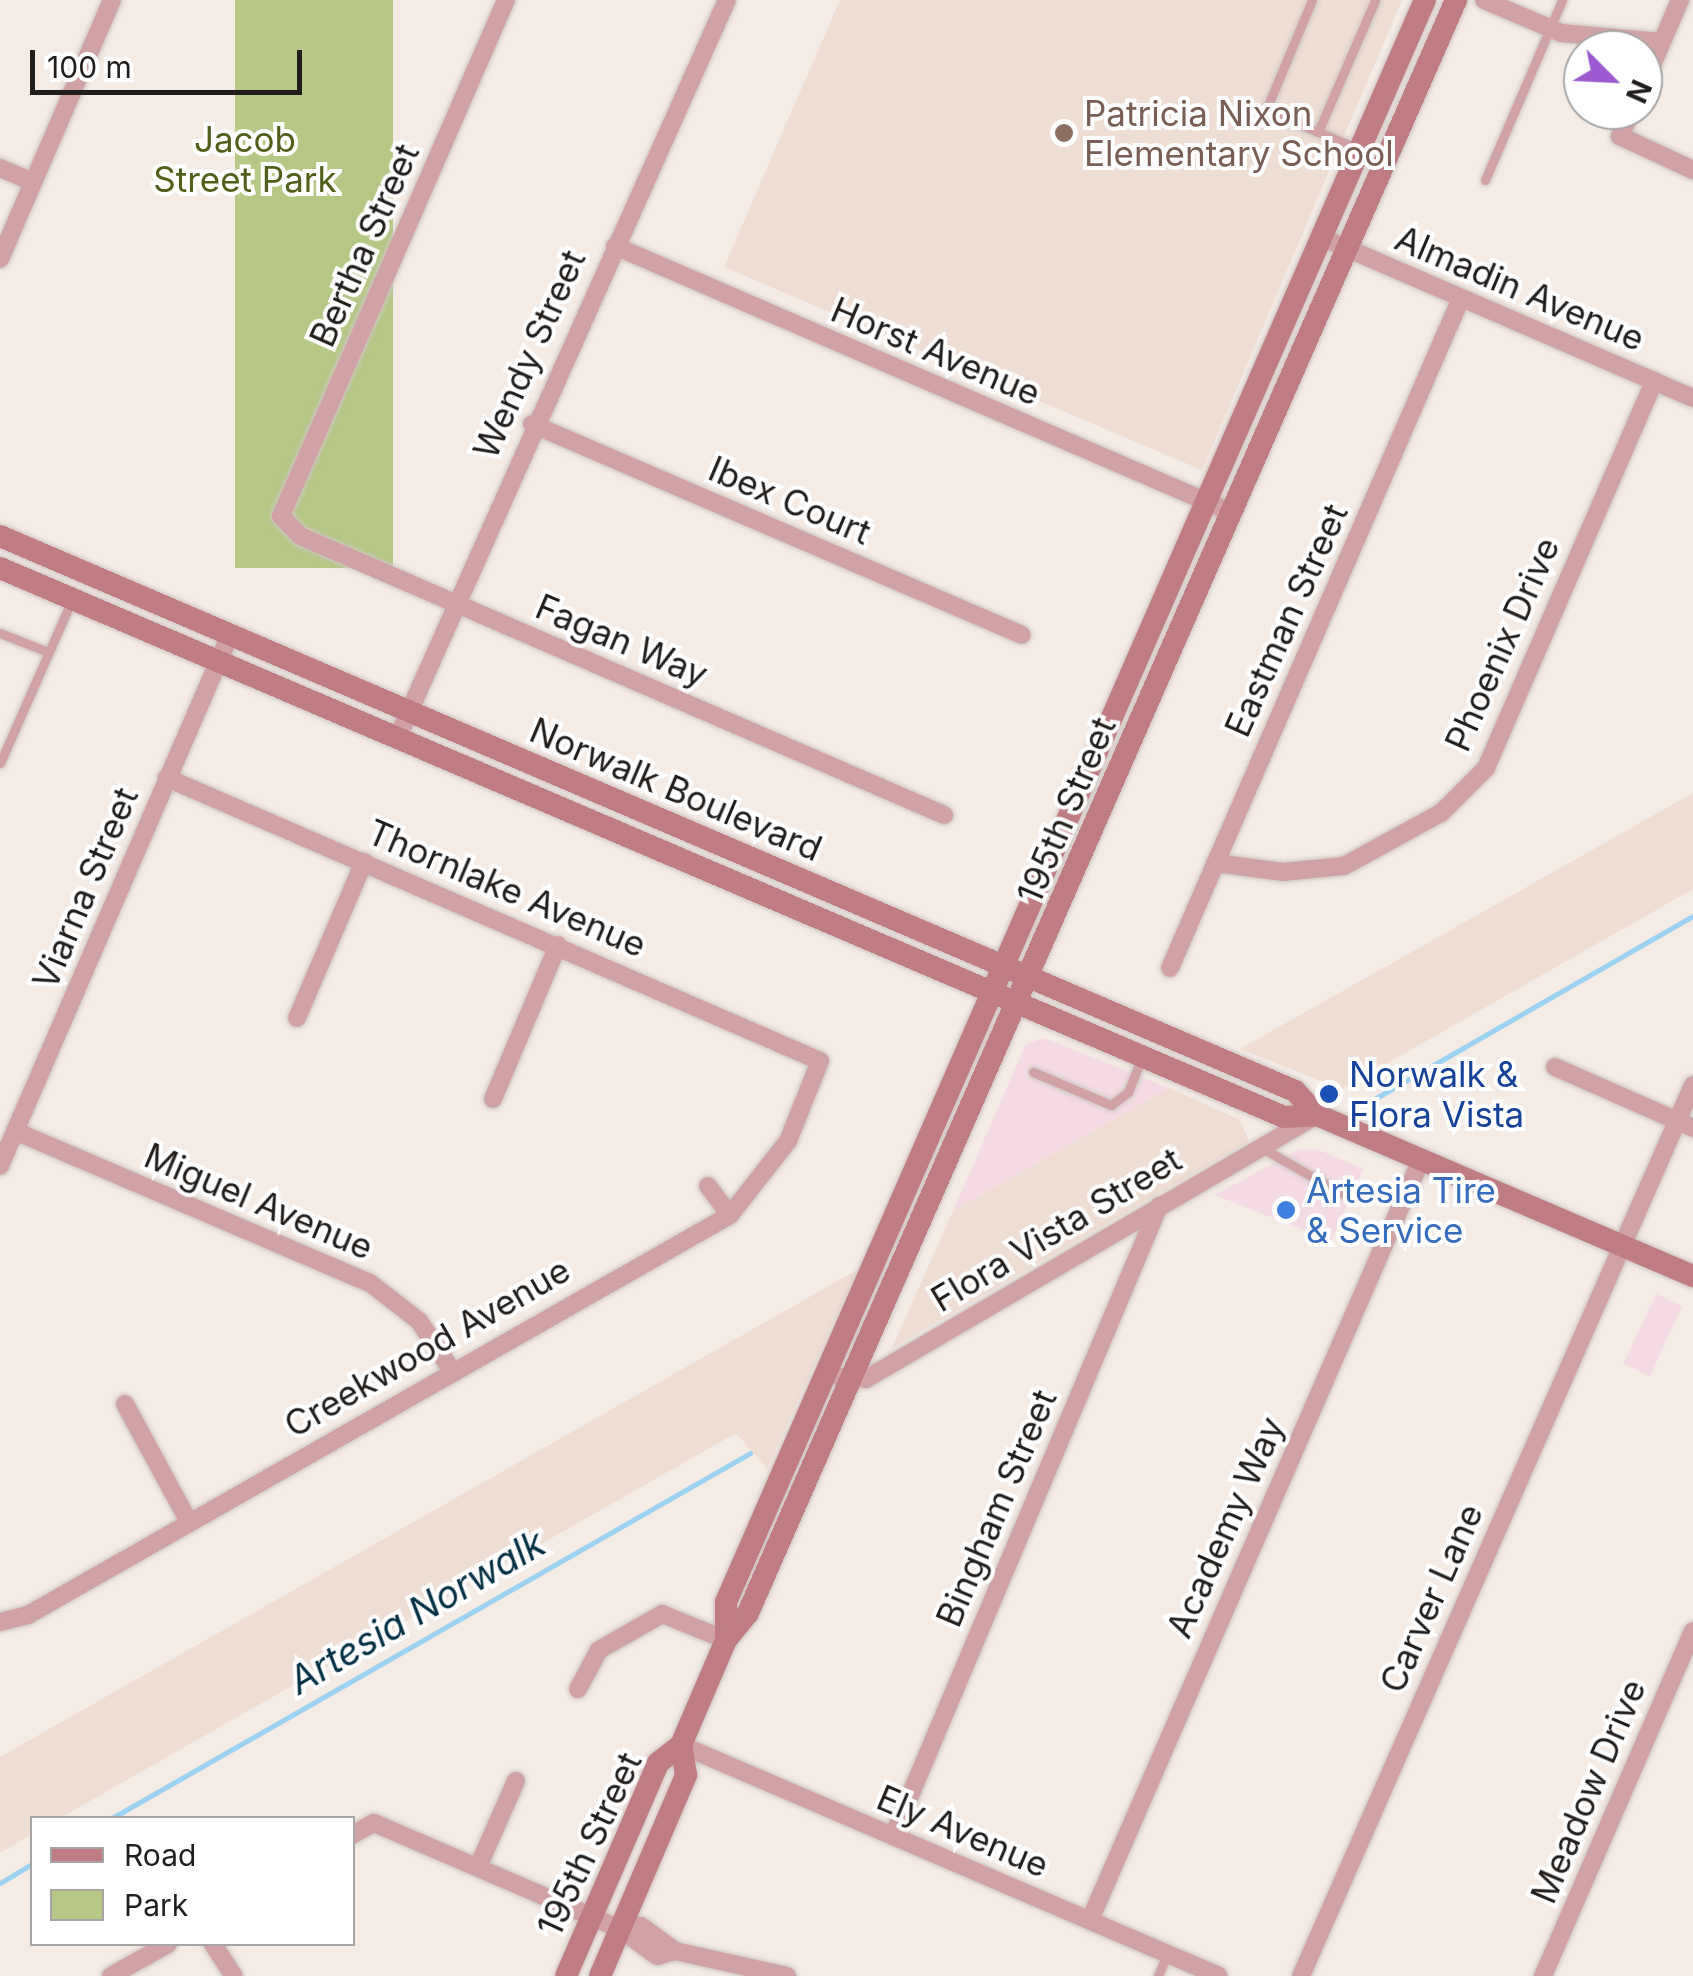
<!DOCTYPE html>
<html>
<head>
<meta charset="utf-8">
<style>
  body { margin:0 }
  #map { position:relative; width:1693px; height:1976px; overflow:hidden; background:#f4ebe5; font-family:Inter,sans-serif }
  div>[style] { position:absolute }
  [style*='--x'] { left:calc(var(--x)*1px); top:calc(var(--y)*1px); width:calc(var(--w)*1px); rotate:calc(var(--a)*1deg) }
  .commercial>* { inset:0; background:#f4dbe4; transform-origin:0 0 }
  .built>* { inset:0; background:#eeded4 }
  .green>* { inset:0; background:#b6c786; transform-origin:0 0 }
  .stream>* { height:5px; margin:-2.5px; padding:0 2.5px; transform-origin:2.5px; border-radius:2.5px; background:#9bd1f2 }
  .roads { filter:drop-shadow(0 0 2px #cec6c1) drop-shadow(0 0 2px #cec6c1) }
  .lane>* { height:9px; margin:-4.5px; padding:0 4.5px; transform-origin:4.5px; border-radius:4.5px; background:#d0a2a6 }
  .street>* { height:18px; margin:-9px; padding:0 9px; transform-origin:9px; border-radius:9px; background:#d0a2a6 }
  .secondary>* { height:22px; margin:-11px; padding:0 11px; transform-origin:11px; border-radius:11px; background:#bf7d83 }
  .dots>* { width:28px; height:28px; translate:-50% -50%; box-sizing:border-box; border:5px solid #fff; border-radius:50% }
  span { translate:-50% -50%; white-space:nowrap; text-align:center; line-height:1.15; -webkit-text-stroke:8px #fff; paint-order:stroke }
  .education-label { font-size:35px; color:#785e54 }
  .left { translate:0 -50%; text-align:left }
  .park-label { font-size:35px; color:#515f1d }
  .street-label { font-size:35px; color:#201d1b }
  .transit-label { font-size:35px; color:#164399 }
  .shop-label { font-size:35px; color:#366cbe }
  .water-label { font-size:38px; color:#023045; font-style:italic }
  .legend { position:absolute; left:30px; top:1816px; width:325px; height:130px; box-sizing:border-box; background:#fff; border:2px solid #a6a5a4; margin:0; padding:12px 18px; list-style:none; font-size:30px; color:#201d1b }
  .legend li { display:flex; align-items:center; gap:20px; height:50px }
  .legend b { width:50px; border:2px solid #a6a5a4 }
  .north { position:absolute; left:1563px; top:30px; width:100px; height:100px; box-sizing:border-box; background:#fff; border:2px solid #a6a5a4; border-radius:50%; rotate:114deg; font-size:28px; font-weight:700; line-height:40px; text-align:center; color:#201d1b }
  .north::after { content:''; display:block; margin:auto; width:35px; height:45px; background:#9d5ad0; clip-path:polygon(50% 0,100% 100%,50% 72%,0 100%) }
  .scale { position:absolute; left:30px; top:50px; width:272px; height:45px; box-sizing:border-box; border:5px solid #201d1b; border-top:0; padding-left:12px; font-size:30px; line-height:35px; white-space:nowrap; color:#201d1b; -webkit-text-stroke:8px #fff; paint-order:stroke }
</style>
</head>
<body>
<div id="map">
  <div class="commercial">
    <div style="clip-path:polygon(1044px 1038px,1169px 1088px,953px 1211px,1026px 1044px)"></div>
    <div style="clip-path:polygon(1317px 1149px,1363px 1169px,1331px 1241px,1215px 1195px,1298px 1150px)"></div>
    <div style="left:1656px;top:1294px;width:29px;height:77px;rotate:25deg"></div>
  </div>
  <div class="built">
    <div style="clip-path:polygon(840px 0,1402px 0,1202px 470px,724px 267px)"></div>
    <div style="clip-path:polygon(1693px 793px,1693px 889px,1342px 1089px,1240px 1049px)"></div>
    <div style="clip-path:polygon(1169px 1088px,1240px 1120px,1249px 1141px,892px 1348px,953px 1211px)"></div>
    <div style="clip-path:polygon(857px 1270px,767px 1469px,736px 1433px,60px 1818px,32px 1818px,32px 1834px,0 1853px,0 1757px)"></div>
  </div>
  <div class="green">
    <div style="left:235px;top:0;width:158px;height:568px"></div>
  </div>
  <div class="stream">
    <div style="--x:1376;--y:1098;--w:366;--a:-29.9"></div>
    <div style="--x:112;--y:1818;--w:735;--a:-29.77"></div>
    <div style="--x:0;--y:1883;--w:37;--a:-31"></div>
  </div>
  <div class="roads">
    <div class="lane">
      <div style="--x:1312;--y:0;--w:119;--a:112.7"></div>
      <div style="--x:1266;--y:110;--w:101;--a:22.8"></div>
      <div style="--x:1318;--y:132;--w:144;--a:-66.6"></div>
      <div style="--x:1485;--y:180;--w:196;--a:-66.8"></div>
      <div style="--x:0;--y:633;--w:52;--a:21.6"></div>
      <div style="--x:0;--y:763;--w:176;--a:-66.2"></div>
      <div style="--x:1033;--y:1072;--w:85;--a:22.9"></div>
      <div style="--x:1111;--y:1105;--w:21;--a:-37"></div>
      <div style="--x:1128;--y:1092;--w:35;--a:-68"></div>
      <div style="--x:1262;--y:1148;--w:91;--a:29.7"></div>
      <div style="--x:1158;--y:1976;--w:24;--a:-68"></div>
    </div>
    <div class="street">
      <div style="--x:506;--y:0;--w:563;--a:113.56"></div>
      <div style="--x:281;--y:516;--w:28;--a:46"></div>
      <div style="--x:300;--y:536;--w:702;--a:23.42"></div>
      <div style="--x:1484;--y:0;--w:84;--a:23.2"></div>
      <div style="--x:1561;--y:33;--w:101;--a:5.1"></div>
      <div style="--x:1643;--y:86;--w:94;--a:-66.7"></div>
      <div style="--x:1632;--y:110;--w:29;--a:115"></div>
      <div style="--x:1620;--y:136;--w:81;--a:25"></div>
      <div style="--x:0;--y:168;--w:36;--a:23"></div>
      <div style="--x:1321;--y:237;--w:405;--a:23.4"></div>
      <div style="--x:615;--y:246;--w:673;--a:23.37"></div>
      <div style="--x:0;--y:259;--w:282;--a:-66.6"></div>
      <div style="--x:532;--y:424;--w:533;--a:23.3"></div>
      <div style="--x:397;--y:739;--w:809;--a:-65.94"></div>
      <div style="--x:1215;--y:863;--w:69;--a:7.5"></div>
      <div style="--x:1283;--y:872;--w:61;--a:-5.6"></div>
      <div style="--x:1344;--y:866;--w:111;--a:-28.7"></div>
      <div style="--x:1441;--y:813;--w:64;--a:-45"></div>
      <div style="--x:1486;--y:768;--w:422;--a:-66.5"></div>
      <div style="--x:1170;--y:968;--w:730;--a:-66.52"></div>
      <div style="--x:297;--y:1018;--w:170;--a:-66.8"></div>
      <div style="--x:1555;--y:1067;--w:151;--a:23.8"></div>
      <div style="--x:493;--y:1099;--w:167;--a:-67.1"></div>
      <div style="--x:15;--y:1131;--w:386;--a:23.2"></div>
      <div style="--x:370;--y:1283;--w:62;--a:37.8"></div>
      <div style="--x:419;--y:1321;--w:56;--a:56.6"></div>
      <div style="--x:0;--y:1166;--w:579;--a:-66.58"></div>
      <div style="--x:708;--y:1186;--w:36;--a:53"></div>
      <div style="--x:840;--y:1377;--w:26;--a:4"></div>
      <div style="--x:866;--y:1379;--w:517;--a:-30.34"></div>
      <div style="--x:125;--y:1404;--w:134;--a:61.5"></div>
      <div style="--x:0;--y:1622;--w:29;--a:-14"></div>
      <div style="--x:28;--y:1615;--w:808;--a:-29.67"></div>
      <div style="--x:730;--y:1215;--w:94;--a:-51.9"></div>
      <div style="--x:788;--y:1141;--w:86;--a:-68.2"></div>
      <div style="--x:820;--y:1061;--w:712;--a:-156.57"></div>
      <div style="--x:578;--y:1689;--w:44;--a:-61.7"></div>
      <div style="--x:599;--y:1650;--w:73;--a:-29.7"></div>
      <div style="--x:662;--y:1614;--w:69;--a:22.1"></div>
      <div style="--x:681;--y:1745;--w:585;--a:23.24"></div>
      <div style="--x:352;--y:1835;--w:25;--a:-29"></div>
      <div style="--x:374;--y:1823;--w:268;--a:23.3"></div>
      <div style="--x:620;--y:1929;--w:46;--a:36.1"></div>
      <div style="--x:657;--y:1956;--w:19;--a:-16"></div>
      <div style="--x:675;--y:1951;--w:115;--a:12.6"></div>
      <div style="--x:893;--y:1836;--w:684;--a:-67.11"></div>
      <div style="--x:478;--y:1867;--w:94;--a:-66.2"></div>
      <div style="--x:1090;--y:1920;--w:829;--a:-66.47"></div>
      <div style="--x:620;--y:1929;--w:21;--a:-8"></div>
      <div style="--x:641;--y:1926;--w:42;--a:36.3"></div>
      <div style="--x:213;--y:1944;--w:38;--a:57"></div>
      <div style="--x:111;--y:1976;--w:65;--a:-29.3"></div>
      <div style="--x:1301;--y:1976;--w:973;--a:-66.25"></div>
      <div style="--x:1543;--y:1976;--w:376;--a:-66.5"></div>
    </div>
    <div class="secondary">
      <div style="--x:0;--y:536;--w:1409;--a:23.2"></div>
      <div style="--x:1295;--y:1091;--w:33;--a:47"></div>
      <div style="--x:1317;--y:1115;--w:409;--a:23.2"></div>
      <div style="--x:0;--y:568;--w:1396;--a:23.15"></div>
      <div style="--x:1284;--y:1117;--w:33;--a:-3"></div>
      <div style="--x:726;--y:1640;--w:38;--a:-90"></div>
      <div style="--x:726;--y:1602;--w:1748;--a:-66.43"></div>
      <div style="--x:566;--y:1976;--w:232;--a:-66.6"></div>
      <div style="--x:658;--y:1763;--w:29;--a:-38"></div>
      <div style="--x:681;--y:1745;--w:114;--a:-66.8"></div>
      <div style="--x:726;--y:1640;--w:35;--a:-51"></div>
      <div style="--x:748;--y:1613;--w:1762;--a:-66.3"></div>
      <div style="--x:600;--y:1976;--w:219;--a:-66.8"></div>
      <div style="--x:686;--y:1775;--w:30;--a:-99"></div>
    </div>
  </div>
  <div class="dots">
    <div style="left:1064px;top:133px;background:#8d6e63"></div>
    <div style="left:1329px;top:1094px;background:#1a4fb4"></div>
    <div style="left:1286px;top:1210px;background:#3f7fe0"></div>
  </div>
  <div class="education-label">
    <span class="left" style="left:1084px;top:133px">Patricia Nixon<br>Elementary School</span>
  </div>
  <div class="park-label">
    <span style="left:245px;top:159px">Jacob<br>Street Park</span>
  </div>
  <div class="street-label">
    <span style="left:364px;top:245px;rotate:-66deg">Bertha Street</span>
    <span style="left:1520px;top:288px;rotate:23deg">Almadin Avenue</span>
    <span style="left:936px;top:351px;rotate:23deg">Horst Avenue</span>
    <span style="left:529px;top:354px;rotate:-66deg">Wendy Street</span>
    <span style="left:790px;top:500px;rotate:23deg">Ibex Court</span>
    <span style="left:1286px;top:620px;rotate:-66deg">Eastman Street</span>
    <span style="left:622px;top:640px;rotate:23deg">Fagan Way</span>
    <span style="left:1502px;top:644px;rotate:-66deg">Phoenix Drive</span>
    <span style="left:676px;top:789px;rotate:23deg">Norwalk Boulevard</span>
    <span style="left:1066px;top:810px;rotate:-67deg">195th Street</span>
    <span style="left:85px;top:888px;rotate:-67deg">Viarna Street</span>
    <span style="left:507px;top:888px;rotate:23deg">Thornlake Avenue</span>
    <span style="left:259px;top:1201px;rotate:23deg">Miguel Avenue</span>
    <span style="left:1056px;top:1229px;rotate:-31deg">Flora Vista Street</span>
    <span style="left:427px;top:1347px;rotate:-30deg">Creekwood Avenue</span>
    <span style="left:996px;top:1508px;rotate:-67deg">Bingham Street</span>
    <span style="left:1225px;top:1527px;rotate:-66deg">Academy Way</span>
    <span style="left:1431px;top:1598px;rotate:-66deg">Carver Lane</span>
    <span style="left:1588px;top:1791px;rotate:-67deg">Meadow Drive</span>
    <span style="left:963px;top:1831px;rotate:23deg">Ely Avenue</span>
    <span style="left:589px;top:1844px;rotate:-65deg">195th Street</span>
  </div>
  <div class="transit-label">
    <span class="left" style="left:1349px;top:1094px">Norwalk &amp;<br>Flora Vista</span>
  </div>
  <div class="shop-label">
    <span class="left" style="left:1306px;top:1210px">Artesia Tire<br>&amp; Service</span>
  </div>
  <div class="water-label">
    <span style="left:417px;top:1612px;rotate:-30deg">Artesia Norwalk</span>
  </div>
  <ul class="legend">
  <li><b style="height:12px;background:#bf7d83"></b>Road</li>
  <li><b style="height:28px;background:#b6c786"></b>Park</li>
  </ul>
  <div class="north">N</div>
  <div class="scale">100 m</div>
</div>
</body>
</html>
